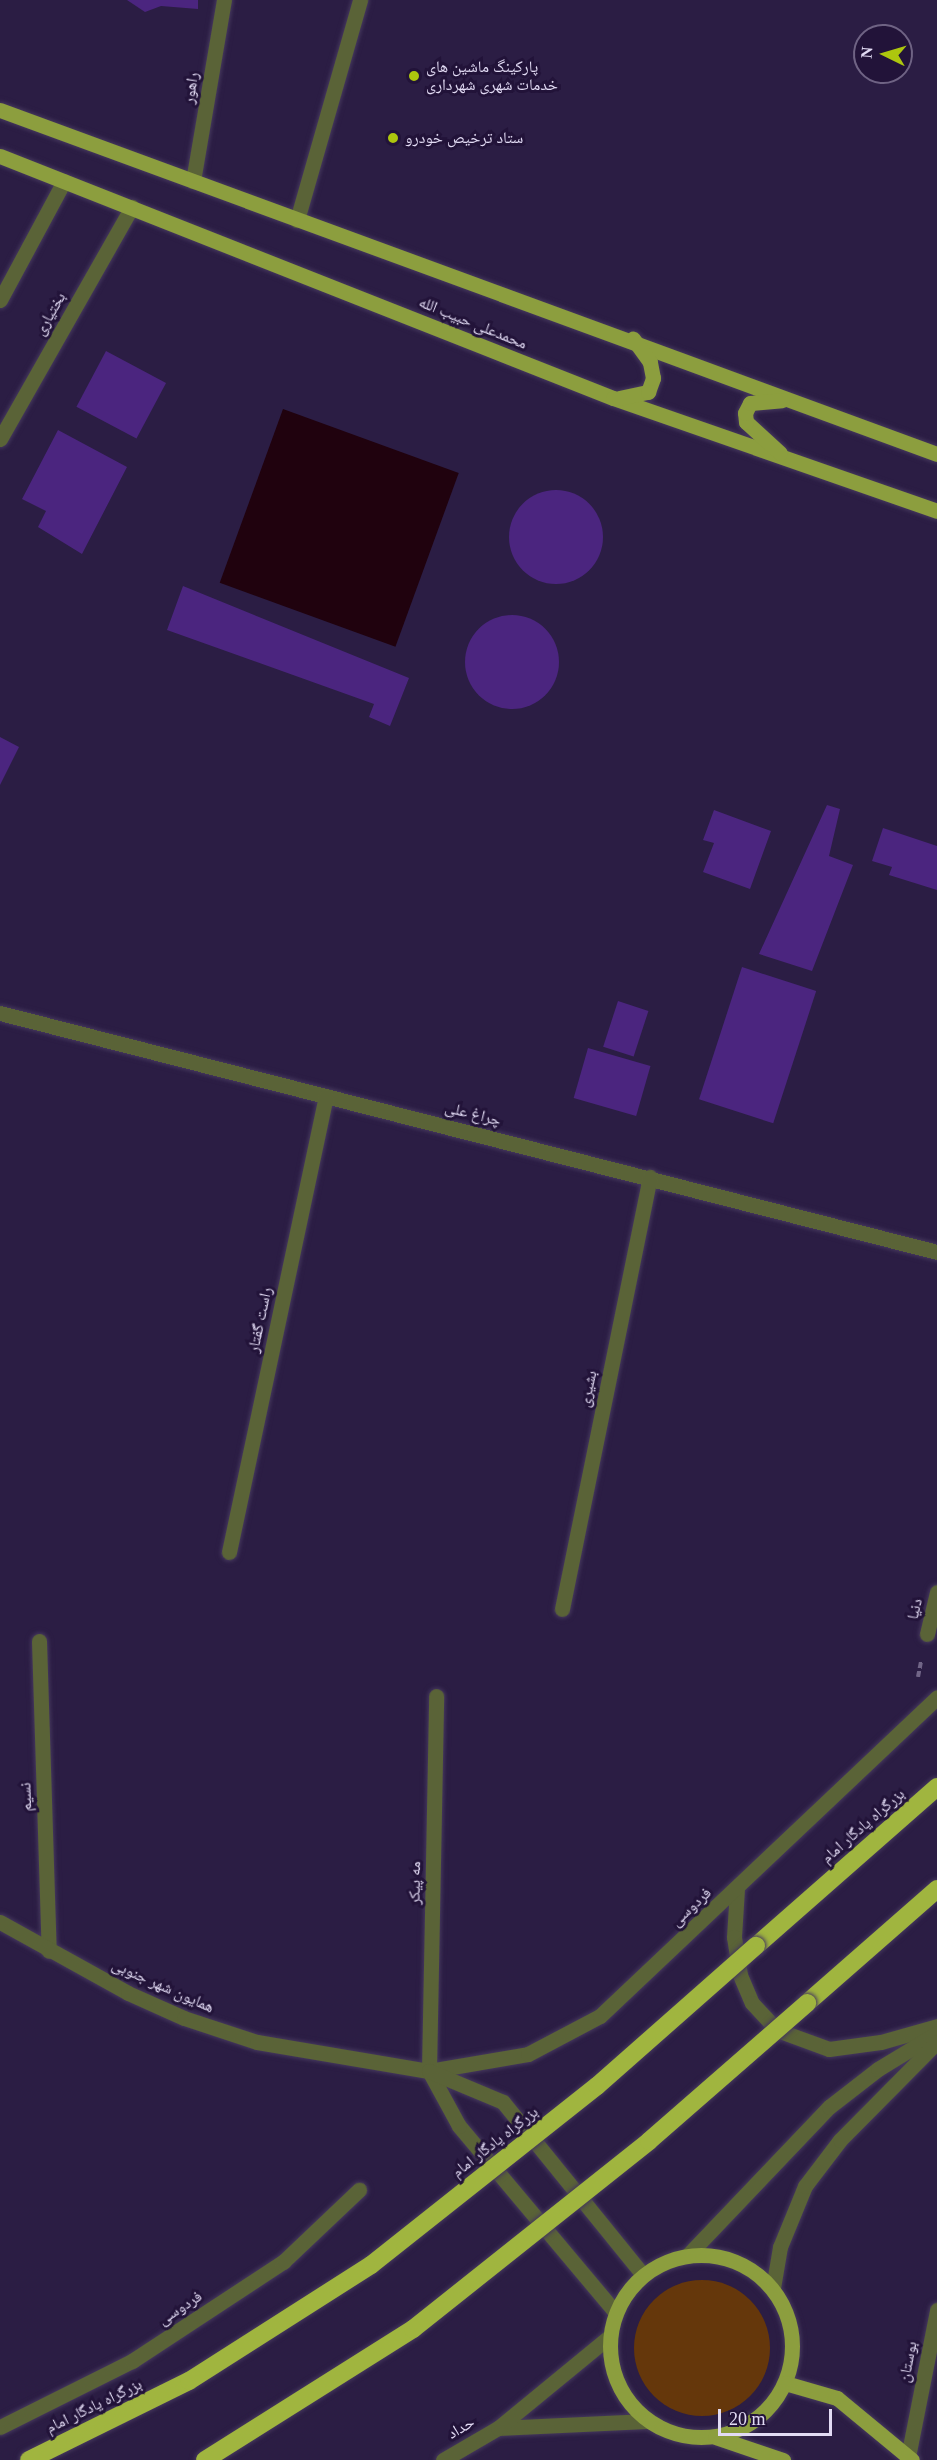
<!DOCTYPE html>
<html>
<head>
<meta charset="utf-8">
<style>
  body { margin:0 }
  #map { position:relative; width:937px; height:2460px; overflow:hidden; background:#2b1d44; font-family:"Times New Roman","Noto Naskh Arabic",serif }
  div>[style] { position:absolute }
  [style*='--x'] { left:calc(var(--x)*1px); top:calc(var(--y)*1px); width:calc(var(--w)*1px); rotate:calc(var(--a)*1deg) }
  .green>* { inset:0; background:#65370b }
  .round { border-radius:50% }
  .water>* { inset:0; background:#20020e; transform-origin:0 0 }
  .building>* { inset:0; background:#4b257f; transform-origin:0 0 }
  .path>* { height:4px; margin-top:-2px; transform-origin:0; background:repeating-linear-gradient(90deg,#716587 0 6px,transparent 0 9px) }
  .roads { filter:drop-shadow(0 0 2px #45385d) drop-shadow(0 0 2px #45385d) }
  .minor>* { height:15px; margin:-7.5px; padding:0 7.5px; transform-origin:7.5px; border-radius:7.5px; background:#5a6337 }
  .major>* { height:15px; margin:-7.5px; padding:0 7.5px; transform-origin:7.5px; border-radius:7.5px; background:#8c9e3e }
  .major>.ring { margin:-7.5px; padding:0; box-sizing:content-box; background:none; border:15px solid #8c9e3e; border-radius:50% }
  .highway>* { height:18px; margin:-9px; padding:0 9px; transform-origin:9px; border-radius:9px; background:#a0b53f }
  .bridges { filter:drop-shadow(0 0 2px #45385d) drop-shadow(0 0 2px #45385d) }
  .highway-bridge>* { height:18px; margin:-9px; padding:0 9px; transform-origin:9px; border-radius:9px; background:#a0b53f }
  .dots>* { width:16px; height:16px; translate:-50% -50%; box-sizing:border-box; border:3px solid #221339; border-radius:50% }
  span { translate:-50% -50%; white-space:nowrap; text-align:center; line-height:1.15; -webkit-text-stroke:6px #221339; paint-order:stroke }
  .poi-label { font-size:16px; color:#e2dbf4 }
  .left { translate:0 -50%; text-align:left }
  .street-label { font-size:16px; color:#e2dbf4 }
  .north { position:absolute; left:853px; top:24px; width:60px; height:60px; box-sizing:border-box; background:#221339; border:2px solid #6f6384; border-radius:50%; rotate:275deg; font-size:16px; font-weight:700; line-height:24px; text-align:center; color:#e2dbf4 }
  .north::after { content:''; display:block; margin:auto; width:21px; height:27px; background:#adc60e; clip-path:polygon(50% 0,100% 100%,50% 72%,0 100%) }
  .scale { position:absolute; left:718px; top:2409px; width:114px; height:27px; box-sizing:border-box; border:3px solid #e2dbf4; border-top:0; padding-left:8px; font-size:18px; line-height:21px; white-space:nowrap; color:#e2dbf4; -webkit-text-stroke:4px #221339; paint-order:stroke }
</style>
</head>
<body>
<div id="map">
  <div class="green">
    <div class="round" style="left:634px;top:2280px;width:136px;height:136px"></div>
  </div>
  <div class="water">
    <div style="left:283px;top:409px;width:187px;height:185px;rotate:20deg"></div>
  </div>
  <div class="building">
    <div style="clip-path:polygon(127px 0,198px 0,198px 9px,161px 6px,145px 12px)"></div>
    <div style="left:106px;top:351px;width:68px;height:63px;rotate:28deg"></div>
    <div style="clip-path:polygon(58px 430px,127px 467px,82px 554px,38px 527px,46px 511px,22px 499px)"></div>
    <div class="round" style="left:509px;top:490px;width:94px;height:94px"></div>
    <div style="clip-path:polygon(183px 586px,409px 678px,390px 726px,369px 717px,374px 704px,167px 630px)"></div>
    <div class="round" style="left:465px;top:615px;width:94px;height:94px"></div>
    <div style="clip-path:polygon(0 737px,19px 747px,0 785px)"></div>
    <div style="clip-path:polygon(827px 805px,840px 809px,829px 856px,853px 865px,812px 971px,759px 954px)"></div>
    <div style="clip-path:polygon(714px 810px,771px 831px,750px 889px,703px 872px,714px 843px,703px 840px)"></div>
    <div style="clip-path:polygon(883px 828px,937px 846px,937px 890px,889px 875px,892px 867px,872px 861px)"></div>
    <div style="left:742px;top:967px;width:78px;height:139px;rotate:18deg"></div>
    <div style="left:618px;top:1001px;width:32px;height:48px;rotate:18deg"></div>
    <div style="left:588px;top:1048px;width:65px;height:52px;rotate:16deg"></div>
  </div>
  <div class="path">
    <div style="--x:918;--y:1677;--w:16;--a:-79"></div>
  </div>
  <div class="roads">
    <div class="minor">
      <div style="--x:193;--y:181;--w:184;--a:-80.3"></div>
      <div style="--x:297;--y:220;--w:229;--a:-74"></div>
      <div style="--x:0;--y:300;--w:135;--a:-61.7"></div>
      <div style="--x:0;--y:439;--w:267;--a:-60.4"></div>
      <div style="--x:0;--y:1013;--w:967;--a:14.31"></div>
      <div style="--x:229;--y:1552;--w:466;--a:-78"></div>
      <div style="--x:562;--y:1609;--w:441;--a:-78.5"></div>
      <div style="--x:927;--y:1634;--w:43;--a:-76.6"></div>
      <div style="--x:39;--y:1641;--w:310;--a:88.2"></div>
      <div style="--x:737;--y:1889;--w:48;--a:93.6"></div>
      <div style="--x:734;--y:1937;--w:38;--a:81"></div>
      <div style="--x:740;--y:1975;--w:30;--a:67"></div>
      <div style="--x:752;--y:2003;--w:37;--a:47"></div>
      <div style="--x:777;--y:2030;--w:55;--a:20.1"></div>
      <div style="--x:829;--y:2049;--w:52;--a:-7.7"></div>
      <div style="--x:881;--y:2042;--w:58;--a:-15.9"></div>
      <div style="--x:0;--y:1922;--w:146;--a:29"></div>
      <div style="--x:128;--y:1993;--w:61;--a:24.1"></div>
      <div style="--x:184;--y:2018;--w:77;--a:18.2"></div>
      <div style="--x:257;--y:2042;--w:174;--a:9.6"></div>
      <div style="--x:429;--y:2071;--w:100;--a:-9.7"></div>
      <div style="--x:528;--y:2054;--w:81;--a:-27.8"></div>
      <div style="--x:600;--y:2016;--w:464;--a:-43.4"></div>
      <div style="--x:429;--y:2071;--w:375;--a:-88.9"></div>
      <div style="--x:687;--y:2256;--w:206;--a:-46.4"></div>
      <div style="--x:829;--y:2107;--w:62;--a:-37.8"></div>
      <div style="--x:878;--y:2069;--w:69;--a:-31.4"></div>
      <div style="--x:773;--y:2288;--w:42;--a:-80.3"></div>
      <div style="--x:780;--y:2247;--w:66;--a:-67.7"></div>
      <div style="--x:805;--y:2186;--w:58;--a:-52.7"></div>
      <div style="--x:840;--y:2140;--w:138;--a:-45.3"></div>
      <div style="--x:616;--y:2313;--w:244;--a:-130"></div>
      <div style="--x:459;--y:2126;--w:63;--a:-118.6"></div>
      <div style="--x:429;--y:2071;--w:80;--a:22.7"></div>
      <div style="--x:503;--y:2102;--w:223;--a:51"></div>
      <div style="--x:0;--y:2427;--w:148;--a:-26.6"></div>
      <div style="--x:132;--y:2361;--w:181;--a:-33.3"></div>
      <div style="--x:283;--y:2262;--w:105;--a:-43.5"></div>
      <div style="--x:498;--y:2428;--w:149;--a:-2.7"></div>
      <div style="--x:908;--y:2457;--w:150;--a:-78.8"></div>
      <div style="--x:443;--y:2460;--w:64;--a:-30.2"></div>
      <div style="--x:498;--y:2428;--w:145;--a:-39.4"></div>
    </div>
    <div class="major">
      <div style="--x:0;--y:110;--w:998;--a:20.16"></div>
      <div style="--x:0;--y:156;--w:659;--a:21.54"></div>
      <div style="--x:613;--y:398;--w:343;--a:19.2"></div>
      <div style="--x:619;--y:398;--w:30;--a:-12"></div>
      <div style="--x:648;--y:392;--w:15;--a:-70"></div>
      <div style="--x:653;--y:378;--w:16;--a:-101"></div>
      <div style="--x:650;--y:362;--w:29;--a:-126"></div>
      <div style="--x:780;--y:453;--w:46;--a:-137.6"></div>
      <div style="--x:746;--y:422;--w:9;--a:-96"></div>
      <div style="--x:745;--y:413;--w:11;--a:-63"></div>
      <div style="--x:750;--y:403;--w:32;--a:-5"></div>
      <div class="ring" style="left:610px;top:2255px;width:167px;height:167px"></div>
      <div style="--x:785;--y:2383;--w:54;--a:16.1"></div>
      <div style="--x:837;--y:2398;--w:97;--a:39.6"></div>
      <div style="--x:715;--y:2437;--w:72;--a:18.7"></div>
    </div>
    <div class="highway">
      <div style="--x:756;--y:1946;--w:241;--a:-41.3"></div>
      <div style="--x:807;--y:2003;--w:173;--a:-41.2"></div>
    </div>
  </div>
  <div class="bridges">
    <div class="highway-bridge">
      <div style="--x:29;--y:2460;--w:178;--a:-26.3"></div>
      <div style="--x:189;--y:2381;--w:216;--a:-32.5"></div>
      <div style="--x:371;--y:2265;--w:288;--a:-38.4"></div>
      <div style="--x:597;--y:2086;--w:212;--a:-41.4"></div>
      <div style="--x:205;--y:2460;--w:246;--a:-32.2"></div>
      <div style="--x:413;--y:2329;--w:302;--a:-38.5"></div>
      <div style="--x:649;--y:2141;--w:210;--a:-41.1"></div>
    </div>
  </div>
  <div class="dots">
    <div style="left:414px;top:76px;background:#adc60e"></div>
    <div style="left:393px;top:138px;background:#adc60e"></div>
  </div>
  <div class="poi-label">
    <span class="left" style="left:426px;top:76px">پارکینگ ماشین های<br>خدمات شهری شهرداری</span>
    <span class="left" style="left:405px;top:138px">ستاد ترخیص خودرو</span>
  </div>
  <div class="street-label">
    <span style="left:191px;top:88px;rotate:-81deg">راهور</span>
    <span style="left:50px;top:314px;rotate:-60deg">بختیاری</span>
    <span style="left:473px;top:323px;rotate:22deg">محمدعلی حبیب الله</span>
    <span style="left:473px;top:1114px;rotate:14deg">چراغ‌ علی</span>
    <span style="left:260px;top:1320px;rotate:-78deg">راست گفتار</span>
    <span style="left:588px;top:1389px;rotate:-78deg">بشیری</span>
    <span style="left:915px;top:1609px;rotate:-77deg">دنیا</span>
    <span style="left:26px;top:1797px;rotate:-92deg">نسیم</span>
    <span style="left:863px;top:1826px;rotate:-41deg">بزرگراه یادگار امام</span>
    <span style="left:415px;top:1883px;rotate:-89deg">مه‌ پیکر</span>
    <span style="left:691px;top:1907px;rotate:-43deg">فردوسی</span>
    <span style="left:163px;top:1986px;rotate:24deg">همایون‌ شهر جنوبی</span>
    <span style="left:495px;top:2142px;rotate:-38deg">بزرگراه یادگار امام</span>
    <span style="left:180px;top:2308px;rotate:-33deg">فردوسی</span>
    <span style="left:908px;top:2362px;rotate:-79deg">بوستان</span>
    <span style="left:94px;top:2406px;rotate:-26deg">بزرگراه یادگار امام</span>
    <span style="left:461px;top:2428px;rotate:-30deg">حداد</span>
  </div>
  <div class="north">N</div>
  <div class="scale">20 m</div>
</div>
</body>
</html>
